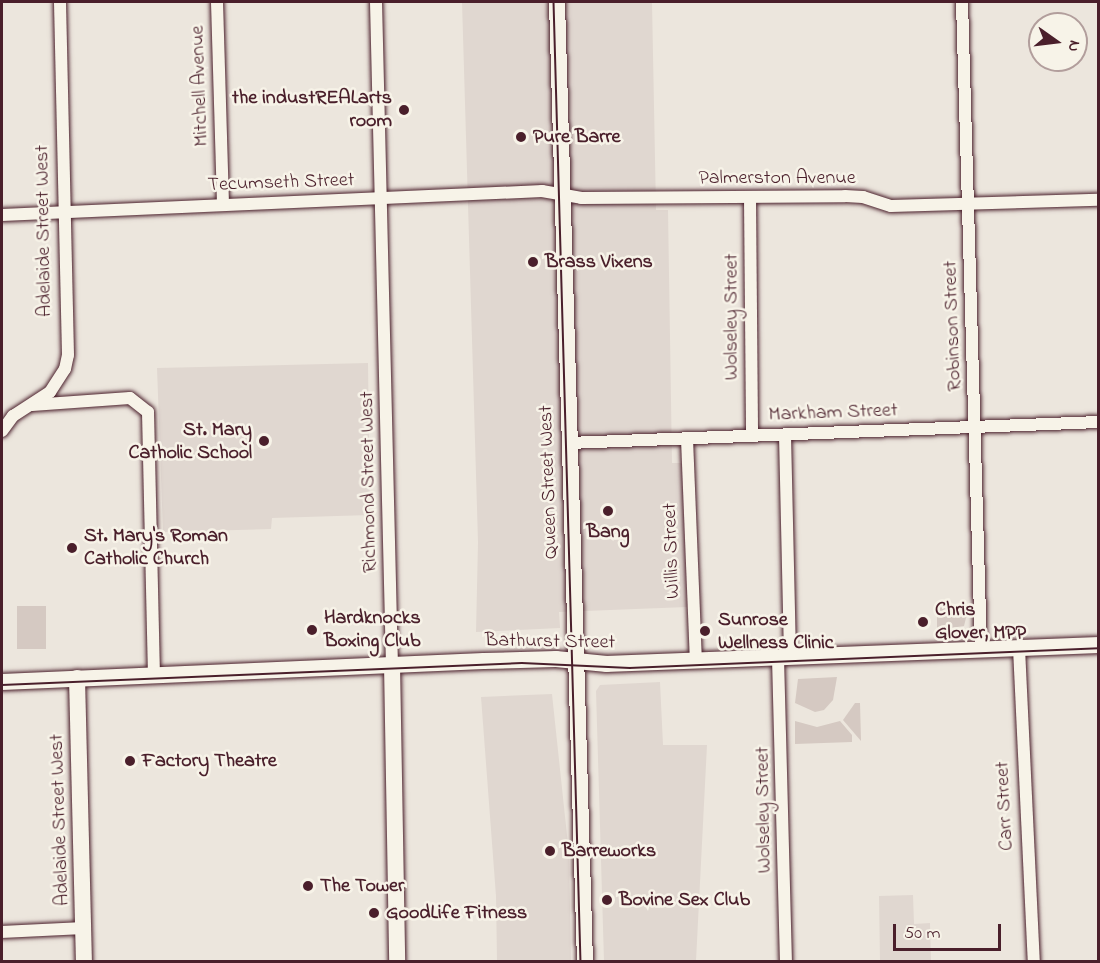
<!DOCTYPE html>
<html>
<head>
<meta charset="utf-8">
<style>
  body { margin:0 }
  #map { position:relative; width:1100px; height:963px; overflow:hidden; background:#ece6dd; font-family:"Indie Flower",sans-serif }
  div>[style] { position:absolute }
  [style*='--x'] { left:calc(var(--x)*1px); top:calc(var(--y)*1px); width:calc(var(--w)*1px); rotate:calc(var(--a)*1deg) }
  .built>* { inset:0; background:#e0d7d0 }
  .green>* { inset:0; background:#d5c9c2; transform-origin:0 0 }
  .roads { filter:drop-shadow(0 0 2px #4a1f2b) drop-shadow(0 0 2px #4a1f2b) }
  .street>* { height:12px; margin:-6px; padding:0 6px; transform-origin:6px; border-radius:6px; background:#f7f3e8 }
  .secondary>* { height:16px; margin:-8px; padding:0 8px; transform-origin:8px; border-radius:8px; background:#f7f3e8 }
  .tram>* { height:1.5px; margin:-0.75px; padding:0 0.75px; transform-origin:0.75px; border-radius:0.75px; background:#4a1f2b }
  .dots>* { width:16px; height:16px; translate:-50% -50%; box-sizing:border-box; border:3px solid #f7f3e8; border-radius:50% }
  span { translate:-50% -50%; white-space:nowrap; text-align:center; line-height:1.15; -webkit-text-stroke:5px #f7f3e8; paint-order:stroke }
  .street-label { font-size:20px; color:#4a1f2b }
  .poi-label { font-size:20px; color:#4a1f2b; font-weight:700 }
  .right { translate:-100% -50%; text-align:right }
  .left { translate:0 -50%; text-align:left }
  .frame { position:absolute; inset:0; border:3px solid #4a1f2b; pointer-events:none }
  .north { position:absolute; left:1028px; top:12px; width:60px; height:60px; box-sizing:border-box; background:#f7f3e8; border:2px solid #b29e9c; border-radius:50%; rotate:104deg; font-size:16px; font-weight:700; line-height:24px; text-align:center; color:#4a1f2b }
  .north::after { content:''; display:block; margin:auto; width:21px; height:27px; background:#4a1f2b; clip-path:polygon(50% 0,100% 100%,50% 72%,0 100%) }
  .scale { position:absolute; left:893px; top:924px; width:108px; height:27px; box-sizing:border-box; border:3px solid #4a1f2b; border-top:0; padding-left:8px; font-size:18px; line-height:21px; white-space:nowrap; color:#4a1f2b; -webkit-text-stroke:4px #f7f3e8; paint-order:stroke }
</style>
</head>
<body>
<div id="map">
  <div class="built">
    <div style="clip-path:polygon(462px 2px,652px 2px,656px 210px,668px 210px,672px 463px,682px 463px,687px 607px,559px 612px,560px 628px,476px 632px,478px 542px)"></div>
    <div style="clip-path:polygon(368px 363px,370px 515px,272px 518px,271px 529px,163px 532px,157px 368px)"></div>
    <div style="clip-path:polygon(660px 682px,663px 745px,707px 745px,696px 961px,604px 961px,596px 691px,600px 685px)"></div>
    <div style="clip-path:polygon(552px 694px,569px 854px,571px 961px,497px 961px,496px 896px,481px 697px)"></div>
    <div style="clip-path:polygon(913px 895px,914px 924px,930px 923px,931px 961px,880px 961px,879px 896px)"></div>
  </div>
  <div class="green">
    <div style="left:17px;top:606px;width:29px;height:43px"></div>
    <div style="clip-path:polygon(959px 606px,967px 614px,964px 626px,937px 630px,937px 607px)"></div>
    <div style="clip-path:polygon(837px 677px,833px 700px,824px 710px,815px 712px,795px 703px,798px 679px)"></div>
    <div style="clip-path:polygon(855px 703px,860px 703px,861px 741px,843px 720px)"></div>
    <div style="clip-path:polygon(795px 721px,817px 727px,840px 721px,852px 735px,852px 742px,795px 744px)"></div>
  </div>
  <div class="roads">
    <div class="street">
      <div style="--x:217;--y:2;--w:203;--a:88.3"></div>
      <div style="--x:376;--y:2;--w:662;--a:88.62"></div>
      <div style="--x:962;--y:2;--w:647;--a:88.32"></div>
      <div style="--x:750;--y:198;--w:238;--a:89.5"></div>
      <div style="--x:2;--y:215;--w:541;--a:-2.54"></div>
      <div style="--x:542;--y:191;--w:40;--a:10"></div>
      <div style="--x:581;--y:198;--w:264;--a:-0.4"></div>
      <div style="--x:845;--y:196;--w:18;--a:3"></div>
      <div style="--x:863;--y:197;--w:29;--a:18"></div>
      <div style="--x:891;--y:206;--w:207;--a:-1.7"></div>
      <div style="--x:32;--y:405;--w:98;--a:-4.1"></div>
      <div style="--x:130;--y:398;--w:23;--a:38"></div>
      <div style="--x:148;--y:412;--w:263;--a:88.7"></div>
      <div style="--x:2;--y:431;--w:19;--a:-54"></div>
      <div style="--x:13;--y:416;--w:44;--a:-33"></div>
      <div style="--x:50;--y:392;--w:27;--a:-57"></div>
      <div style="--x:65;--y:369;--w:14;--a:-78"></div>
      <div style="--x:68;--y:355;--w:353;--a:-91.3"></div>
      <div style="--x:785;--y:435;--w:222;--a:88.7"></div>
      <div style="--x:687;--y:439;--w:222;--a:87.7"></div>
      <div style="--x:569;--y:443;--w:529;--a:-2.27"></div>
      <div style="--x:1019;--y:648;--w:314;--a:87.3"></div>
      <div style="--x:778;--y:658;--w:304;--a:88.5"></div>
      <div style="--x:2;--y:932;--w:81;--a:-2.8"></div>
    </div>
    <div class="secondary">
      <div style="--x:557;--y:2;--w:960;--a:88.33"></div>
      <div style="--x:392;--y:664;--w:298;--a:89"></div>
      <div style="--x:77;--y:678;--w:284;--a:88.6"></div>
      <div style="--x:2;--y:682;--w:482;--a:-2.5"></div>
      <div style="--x:484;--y:661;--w:72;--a:-1.6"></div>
      <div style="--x:556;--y:659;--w:51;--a:5.6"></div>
      <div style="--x:607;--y:664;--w:491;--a:-2.2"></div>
    </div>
  </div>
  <div class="tram">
    <div style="--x:554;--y:2;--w:960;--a:88.39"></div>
    <div style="--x:2;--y:685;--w:520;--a:-2.42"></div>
    <div style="--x:522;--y:663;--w:108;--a:2.7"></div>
    <div style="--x:630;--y:668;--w:468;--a:-2.4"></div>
  </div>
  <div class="dots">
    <div style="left:404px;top:110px;background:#4a1f2b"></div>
    <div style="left:521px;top:137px;background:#4a1f2b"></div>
    <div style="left:533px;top:262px;background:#4a1f2b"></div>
    <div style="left:264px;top:441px;background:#4a1f2b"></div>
    <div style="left:608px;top:511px;background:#4a1f2b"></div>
    <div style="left:72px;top:548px;background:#4a1f2b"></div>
    <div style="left:923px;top:622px;background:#4a1f2b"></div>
    <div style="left:312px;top:630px;background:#4a1f2b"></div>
    <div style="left:705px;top:631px;background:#4a1f2b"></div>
    <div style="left:130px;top:761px;background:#4a1f2b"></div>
    <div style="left:550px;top:851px;background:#4a1f2b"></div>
    <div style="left:308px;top:886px;background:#4a1f2b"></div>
    <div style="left:607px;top:900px;background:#4a1f2b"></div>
    <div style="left:374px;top:913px;background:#4a1f2b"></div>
  </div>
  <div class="street-label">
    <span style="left:200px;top:86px;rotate:-92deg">Mitchell Avenue</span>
    <span style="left:777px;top:178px">Palmerston Avenue</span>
    <span style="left:281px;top:183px;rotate:-2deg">Tecumseth Street</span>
    <span style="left:44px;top:231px;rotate:-91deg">Adelaide Street West</span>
    <span style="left:732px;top:317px;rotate:-90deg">Wolseley Street</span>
    <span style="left:953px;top:326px;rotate:-92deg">Robinson Street</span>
    <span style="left:833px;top:413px;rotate:-2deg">Markham Street</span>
    <span style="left:369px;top:482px;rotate:-91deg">Richmond Street West</span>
    <span style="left:549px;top:482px;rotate:-92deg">Queen Street West</span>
    <span style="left:672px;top:551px;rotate:-92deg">Willis Street</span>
    <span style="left:550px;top:642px;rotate:1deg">Bathurst Street</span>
    <span style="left:1005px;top:806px;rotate:-93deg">Carr Street</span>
    <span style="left:764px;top:810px;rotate:-91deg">Wolseley Street</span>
    <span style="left:60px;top:820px;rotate:-92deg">Adelaide Street West</span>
  </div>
  <div class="poi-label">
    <span class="right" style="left:392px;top:110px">the industREALarts<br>room</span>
    <span class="left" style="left:533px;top:137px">Pure Barre</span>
    <span class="left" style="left:545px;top:262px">Brass Vixens</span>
    <span class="right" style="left:252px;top:442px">St. Mary<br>Catholic School</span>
    <span style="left:608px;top:532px">Bang</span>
    <span class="left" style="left:84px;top:548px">St. Mary's Roman<br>Catholic Church</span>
    <span class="left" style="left:935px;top:622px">Chris<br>Glover, MPP</span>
    <span class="left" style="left:324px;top:630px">Hardknocks<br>Boxing Club</span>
    <span class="left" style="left:718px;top:632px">Sunrose<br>Wellness Clinic</span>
    <span class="left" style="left:142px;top:761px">Factory Theatre</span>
    <span class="left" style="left:562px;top:851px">Barreworks</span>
    <span class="left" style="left:320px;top:886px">The Tower</span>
    <span class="left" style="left:619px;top:900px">Bovine Sex Club</span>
    <span class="left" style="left:386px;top:913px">GoodLife Fitness</span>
  </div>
  <div class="frame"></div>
  <div class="north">N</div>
  <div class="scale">50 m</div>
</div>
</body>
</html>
